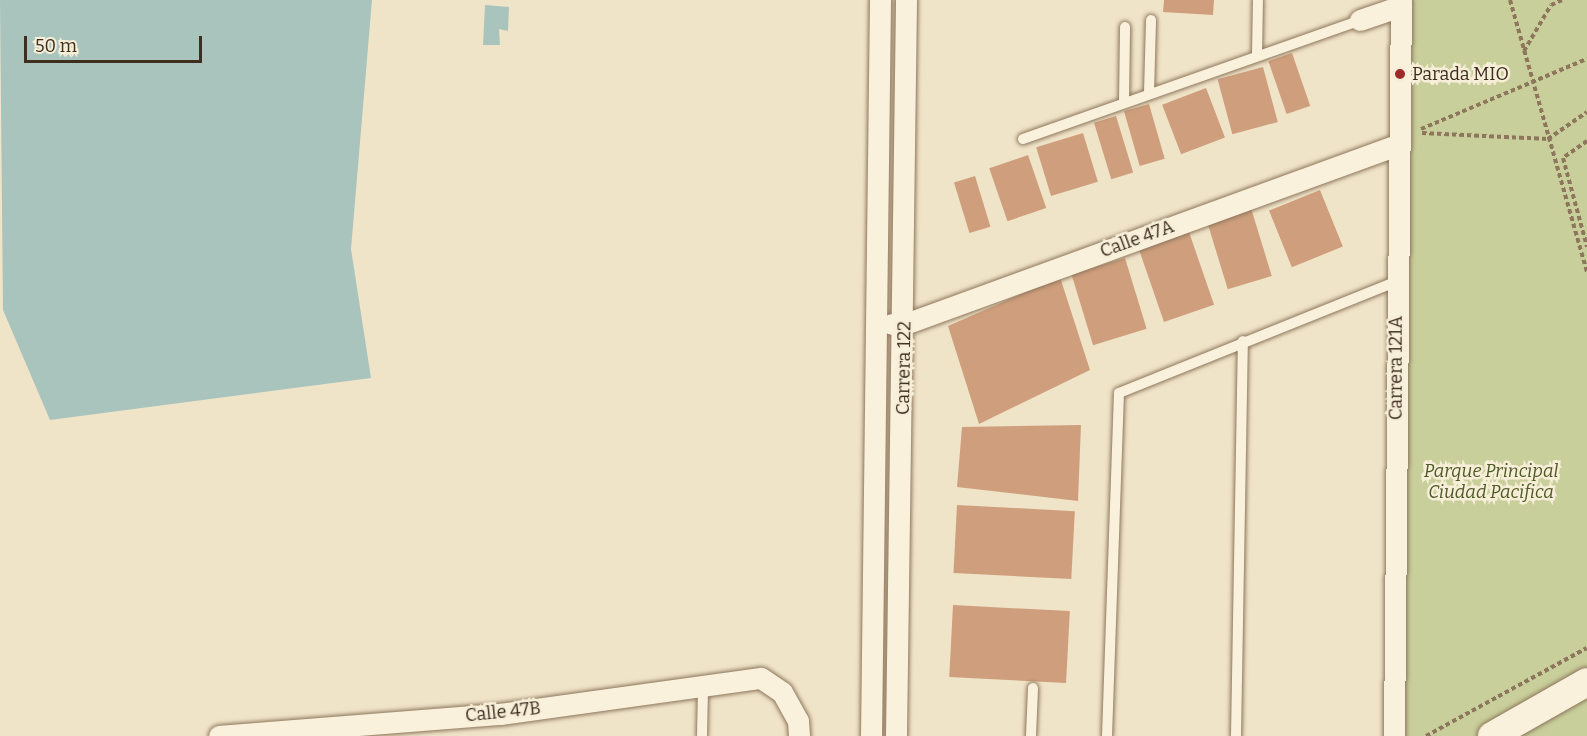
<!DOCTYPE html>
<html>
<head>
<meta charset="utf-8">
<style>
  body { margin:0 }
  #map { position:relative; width:1587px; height:736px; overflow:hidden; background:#f0e4c8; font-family:Bitter,serif }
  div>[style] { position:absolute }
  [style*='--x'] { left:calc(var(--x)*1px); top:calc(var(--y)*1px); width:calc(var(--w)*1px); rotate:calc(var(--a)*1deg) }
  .green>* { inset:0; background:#c9cf9b; transform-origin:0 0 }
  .water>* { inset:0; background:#a9c4bc }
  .building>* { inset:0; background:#cf9f7d; transform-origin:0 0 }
  .path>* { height:4px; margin-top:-2px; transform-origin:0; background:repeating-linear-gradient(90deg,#8d765c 0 4.5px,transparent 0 7.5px) }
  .roads { filter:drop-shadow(0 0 2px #8d765c) drop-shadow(0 0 2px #8d765c) }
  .lane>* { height:10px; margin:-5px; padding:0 5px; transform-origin:5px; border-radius:5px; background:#faf1dc }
  .street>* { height:21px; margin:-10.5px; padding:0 10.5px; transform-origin:10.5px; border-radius:10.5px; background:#faf1dc }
  .secondary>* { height:28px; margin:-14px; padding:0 14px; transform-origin:14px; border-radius:14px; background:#faf1dc }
  .dots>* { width:16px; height:16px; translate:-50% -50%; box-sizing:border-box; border:3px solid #f7eed8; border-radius:50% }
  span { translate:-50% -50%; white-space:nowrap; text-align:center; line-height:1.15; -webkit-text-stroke:5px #f7eed8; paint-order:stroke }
  .poi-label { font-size:18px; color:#3d2e20 }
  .left { translate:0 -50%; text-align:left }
  .street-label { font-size:18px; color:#3d2e20 }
  .park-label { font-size:18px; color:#4d5a26; font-style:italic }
  .scale { position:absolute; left:24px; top:36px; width:178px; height:27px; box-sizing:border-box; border:3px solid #3d2e20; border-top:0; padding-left:8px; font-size:18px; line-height:21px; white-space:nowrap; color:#3d2e20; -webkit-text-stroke:4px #f7eed8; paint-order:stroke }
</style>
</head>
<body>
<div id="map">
  <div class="green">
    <div style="left:1401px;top:0;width:186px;height:736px"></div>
  </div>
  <div class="water">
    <div style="clip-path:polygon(0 0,372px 0,351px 249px,371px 378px,50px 420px,3px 310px)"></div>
    <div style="clip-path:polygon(485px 5px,509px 7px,508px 31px,499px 29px,500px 45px,483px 45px)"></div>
  </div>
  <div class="building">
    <div style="clip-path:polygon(1164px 0,1214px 0,1213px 15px,1163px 12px)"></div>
    <div style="left:1292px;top:53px;width:56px;height:25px;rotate:71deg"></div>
    <div style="left:1263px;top:67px;width:57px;height:47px;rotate:75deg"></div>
    <div style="left:1206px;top:88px;width:53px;height:47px;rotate:69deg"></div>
    <div style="left:1149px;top:104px;width:57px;height:26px;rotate:74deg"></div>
    <div style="left:1116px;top:116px;width:59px;height:23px;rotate:73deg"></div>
    <div style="left:1083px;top:133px;width:51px;height:49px;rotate:73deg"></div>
    <div style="left:1028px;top:155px;width:56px;height:41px;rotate:71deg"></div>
    <div style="left:975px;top:176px;width:53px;height:22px;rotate:73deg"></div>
    <div style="left:1320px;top:190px;width:61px;height:55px;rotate:68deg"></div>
    <div style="left:1251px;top:208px;width:71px;height:46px;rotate:73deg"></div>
    <div style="left:1189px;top:232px;width:77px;height:53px;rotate:71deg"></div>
    <div style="left:1125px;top:258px;width:74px;height:56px;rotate:73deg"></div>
    <div style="clip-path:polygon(1060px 277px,1090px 370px,979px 424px,948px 326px)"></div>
    <div style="clip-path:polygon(1081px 425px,1078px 501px,957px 487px,962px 427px)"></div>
    <div style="left:957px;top:505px;width:118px;height:68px;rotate:3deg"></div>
    <div style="left:953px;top:605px;width:117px;height:72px;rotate:3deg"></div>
  </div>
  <div class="path">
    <div style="--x:1510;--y:0;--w:283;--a:74.2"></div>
    <div style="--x:1524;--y:51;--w:53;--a:-59.6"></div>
    <div style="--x:1551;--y:5;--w:12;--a:-24"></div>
    <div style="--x:1421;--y:129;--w:180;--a:-22.9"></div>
    <div style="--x:1422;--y:133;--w:126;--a:2.7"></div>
    <div style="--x:1548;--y:139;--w:47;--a:-34.7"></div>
    <div style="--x:1587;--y:141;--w:29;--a:145"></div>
    <div style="--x:1563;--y:158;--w:92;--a:74.9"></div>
    <div style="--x:1426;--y:736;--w:183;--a:-28.7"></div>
  </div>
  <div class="roads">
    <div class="lane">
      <div style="--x:1257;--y:55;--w:55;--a:-89"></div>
      <div style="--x:1149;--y:93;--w:73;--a:-88.4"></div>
      <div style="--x:1124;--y:102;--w:75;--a:-89.2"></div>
      <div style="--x:1023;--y:139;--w:357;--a:-19.4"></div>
      <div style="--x:702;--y:736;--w:48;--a:-88.8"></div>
      <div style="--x:1031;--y:736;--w:48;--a:-87.6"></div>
      <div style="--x:1107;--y:736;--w:343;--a:-88"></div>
      <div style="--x:1119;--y:393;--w:300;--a:-21.9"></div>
      <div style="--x:1236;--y:736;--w:395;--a:-89"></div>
    </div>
    <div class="street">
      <div style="--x:1360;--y:20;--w:43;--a:-18.9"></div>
      <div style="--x:892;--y:324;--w:13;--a:0"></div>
      <div style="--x:905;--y:324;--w:524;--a:-19.99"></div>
      <div style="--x:219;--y:736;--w:282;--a:-4.5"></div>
      <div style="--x:500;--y:714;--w:263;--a:-7.9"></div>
      <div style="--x:761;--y:678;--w:25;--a:34"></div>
      <div style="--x:782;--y:692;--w:33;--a:61"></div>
      <div style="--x:798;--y:721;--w:15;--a:86"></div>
      <div style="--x:871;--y:736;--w:736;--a:-89.3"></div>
      <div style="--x:896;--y:736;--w:736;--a:-89.22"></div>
      <div style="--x:1394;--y:736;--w:736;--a:-89.46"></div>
    </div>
    <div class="secondary">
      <div style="--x:1492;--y:736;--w:109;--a:-29.6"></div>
    </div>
  </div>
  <div class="dots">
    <div style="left:1400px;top:74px;background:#9e2a2b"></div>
  </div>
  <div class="poi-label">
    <span class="left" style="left:1412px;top:74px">Parada MIO</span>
  </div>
  <div class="street-label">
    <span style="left:1137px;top:239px;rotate:-20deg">Calle 47A</span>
    <span style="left:904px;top:368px;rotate:-89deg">Carrera 122</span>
    <span style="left:1396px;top:368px;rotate:-90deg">Carrera 121A</span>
    <span style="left:503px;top:712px;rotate:-6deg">Calle 47B</span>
  </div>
  <div class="park-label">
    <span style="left:1491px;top:482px">Parque Principal<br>Ciudad Pacifica</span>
  </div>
  <div class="scale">50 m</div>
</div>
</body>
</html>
